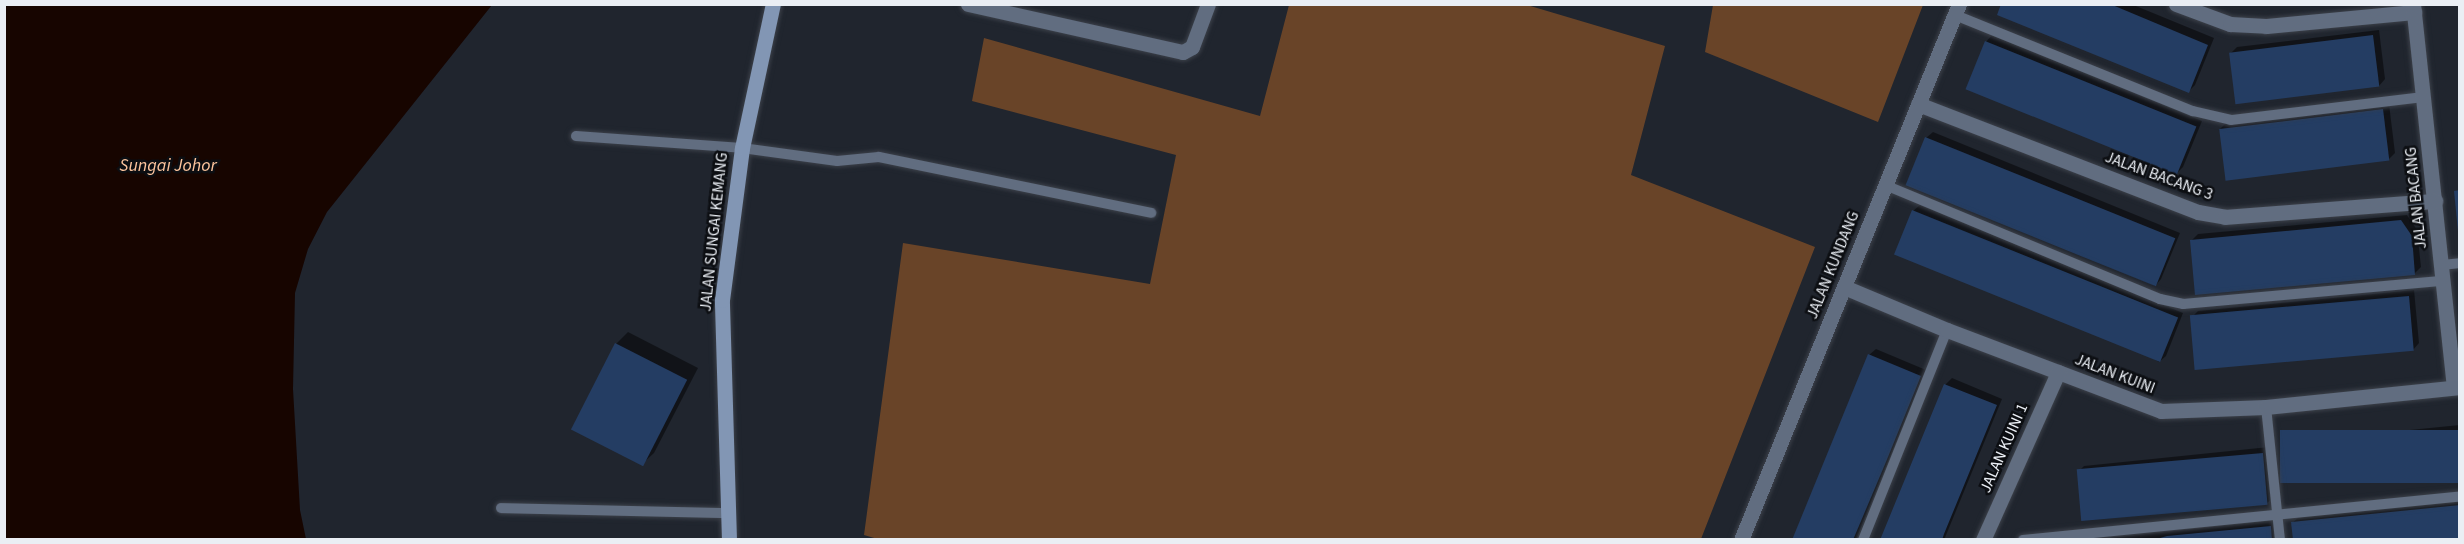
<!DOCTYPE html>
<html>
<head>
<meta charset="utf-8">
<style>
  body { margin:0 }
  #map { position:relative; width:2464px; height:544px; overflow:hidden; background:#20252e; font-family:"Source Sans 3",sans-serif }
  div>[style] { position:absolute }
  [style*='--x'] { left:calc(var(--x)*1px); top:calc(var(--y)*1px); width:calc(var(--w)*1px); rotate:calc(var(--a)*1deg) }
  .green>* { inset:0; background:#694428 }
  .water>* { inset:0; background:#170500 }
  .shadow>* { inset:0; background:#0007 }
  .building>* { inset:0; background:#243d63; transform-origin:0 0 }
  .roads { filter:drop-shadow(0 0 2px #3c414a) drop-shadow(0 0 2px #3c414a) }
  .lane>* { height:10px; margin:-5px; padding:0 5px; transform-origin:5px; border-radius:5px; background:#616d80 }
  .street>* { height:15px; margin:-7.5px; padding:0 7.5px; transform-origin:7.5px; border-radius:7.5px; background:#616d80 }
  .secondary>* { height:15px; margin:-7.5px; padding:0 7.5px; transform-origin:7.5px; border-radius:7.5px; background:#8296b4 }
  span { translate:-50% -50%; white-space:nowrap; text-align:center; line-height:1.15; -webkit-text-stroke:5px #0c0e12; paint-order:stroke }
  .street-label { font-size:16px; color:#eaeef4 }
  .water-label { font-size:18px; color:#fcc49d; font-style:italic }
  .frame { position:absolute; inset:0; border:6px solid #eaeef4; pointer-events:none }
</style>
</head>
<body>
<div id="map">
  <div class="green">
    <div style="clip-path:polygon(1289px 5px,1527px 5px,1665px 46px,1631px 175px,1815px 247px,1701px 539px,881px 540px,864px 535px,903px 243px,1150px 284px,1176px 155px,972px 101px,984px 38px,1260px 116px)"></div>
    <div style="clip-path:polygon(1713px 5px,1713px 4px,1923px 5px,1878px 122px,1705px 52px)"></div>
  </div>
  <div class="water">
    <div style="clip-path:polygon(4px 5px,492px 5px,327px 212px,308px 249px,295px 293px,293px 389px,300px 510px,306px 539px,5px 539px)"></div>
  </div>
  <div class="shadow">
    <div style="clip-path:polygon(2003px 4px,2131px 4px,2214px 38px,2195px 85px,2189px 91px)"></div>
    <div style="clip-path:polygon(2379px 30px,2385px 79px,2379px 86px,2231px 53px,2237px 47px)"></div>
    <div style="clip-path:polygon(1992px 35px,2202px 121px,2183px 167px,2177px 173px,1986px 42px)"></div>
    <div style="clip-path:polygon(2389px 104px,2395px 153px,2388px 160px,2220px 129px,2226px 123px)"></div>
    <div style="clip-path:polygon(1933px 132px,2180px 233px,2161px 279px,2155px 286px,1926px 138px)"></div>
    <div style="clip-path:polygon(1920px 205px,2183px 313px,2166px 356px,2159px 362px,1913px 211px)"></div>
    <div style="clip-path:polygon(2407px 215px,2417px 230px,2421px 267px,2414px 274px,2191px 241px,2198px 234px)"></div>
    <div style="clip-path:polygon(2414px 290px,2419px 343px,2413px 350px,2192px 317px,2198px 311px)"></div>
    <div style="clip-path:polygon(628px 332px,698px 368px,654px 453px,642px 464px,616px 344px)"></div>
    <div style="clip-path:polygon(1876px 349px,1926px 370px,1856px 540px,1793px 540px,1869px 355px)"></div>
    <div style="clip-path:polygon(1952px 378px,2002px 399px,1944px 540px,1881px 540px,1946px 384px)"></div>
    <div style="clip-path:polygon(2460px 425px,2460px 481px,2283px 449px,2289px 442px)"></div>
    <div style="clip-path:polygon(2269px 447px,2274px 497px,2267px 503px,2078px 472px,2084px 466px)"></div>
    <div style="clip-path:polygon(2460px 500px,2460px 540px,2292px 523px,2299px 517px)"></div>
    <div style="clip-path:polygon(2277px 520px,2278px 540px,2089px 540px)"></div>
  </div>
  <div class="building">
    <div style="clip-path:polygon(2001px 4px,2110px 4px,2208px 45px,2189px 93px,1997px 15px)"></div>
    <div style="left:2373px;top:35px;width:52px;height:145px;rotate:83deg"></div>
    <div style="left:1985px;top:41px;width:228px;height:52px;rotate:22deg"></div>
    <div style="left:2383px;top:109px;width:52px;height:165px;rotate:83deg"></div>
    <div style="left:1925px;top:137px;width:270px;height:52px;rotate:22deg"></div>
    <div style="clip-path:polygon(2460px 190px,2460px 231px,2458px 231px,2454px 191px)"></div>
    <div style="left:1912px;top:210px;width:287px;height:48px;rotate:22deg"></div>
    <div style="clip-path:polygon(2401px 220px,2412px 236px,2415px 275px,2195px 295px,2190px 240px)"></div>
    <div style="left:2409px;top:296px;width:55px;height:220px;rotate:85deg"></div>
    <div style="left:615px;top:343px;width:81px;height:97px;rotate:27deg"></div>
    <div style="clip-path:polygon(1868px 354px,1921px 376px,1886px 462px,1853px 540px,1792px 540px)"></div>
    <div style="clip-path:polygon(1944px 384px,1997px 405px,1944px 534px,1942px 540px,1880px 540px)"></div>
    <div style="left:2460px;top:430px;width:53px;height:180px;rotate:90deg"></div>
    <div style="left:2263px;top:453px;width:52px;height:187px;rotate:85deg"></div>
    <div style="clip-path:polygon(2460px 505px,2460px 540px,2293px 540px,2291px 522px)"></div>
    <div style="clip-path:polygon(2271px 526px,2272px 540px,2153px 540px,2167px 536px)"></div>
  </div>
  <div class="roads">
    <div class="lane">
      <div style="--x:1955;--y:15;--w:257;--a:22"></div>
      <div style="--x:2193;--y:111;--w:39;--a:13"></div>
      <div style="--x:2231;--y:120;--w:193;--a:-6.8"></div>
      <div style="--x:576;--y:136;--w:166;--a:4.1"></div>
      <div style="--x:742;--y:148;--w:96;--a:7.8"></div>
      <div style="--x:837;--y:161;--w:42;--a:-5.4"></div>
      <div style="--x:879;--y:157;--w:278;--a:11.6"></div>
      <div style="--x:1885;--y:185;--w:298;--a:22.5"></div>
      <div style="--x:2160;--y:299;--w:24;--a:12"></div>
      <div style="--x:2183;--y:304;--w:261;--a:-5.1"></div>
      <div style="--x:2442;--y:265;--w:18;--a:-6"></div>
      <div style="--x:2266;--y:407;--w:134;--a:84"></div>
      <div style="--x:501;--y:508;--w:226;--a:1.3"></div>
      <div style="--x:1863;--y:540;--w:226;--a:-68.2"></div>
      <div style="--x:2023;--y:540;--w:439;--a:-5.7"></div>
    </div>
    <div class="street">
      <div style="--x:968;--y:4;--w:220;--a:12.6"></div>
      <div style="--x:1183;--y:52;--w:10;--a:-29"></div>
      <div style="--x:1192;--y:47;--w:46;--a:-69.6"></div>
      <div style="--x:2176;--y:4;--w:58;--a:20.3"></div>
      <div style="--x:2230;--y:24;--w:36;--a:3"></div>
      <div style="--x:2266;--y:26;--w:149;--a:-5.4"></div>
      <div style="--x:2413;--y:4;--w:385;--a:83.9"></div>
      <div style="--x:1918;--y:104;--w:300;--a:21.1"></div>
      <div style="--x:2198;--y:212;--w:27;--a:10"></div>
      <div style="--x:2225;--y:217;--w:211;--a:-4.4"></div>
      <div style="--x:1844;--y:287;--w:112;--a:22.7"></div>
      <div style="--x:1947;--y:330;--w:229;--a:20.7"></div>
      <div style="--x:2161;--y:411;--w:105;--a:-2.2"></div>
      <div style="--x:2266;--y:407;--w:195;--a:-5.9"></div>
      <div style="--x:1741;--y:540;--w:579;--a:-67.87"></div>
      <div style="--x:1983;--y:540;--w:184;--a:-65.9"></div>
    </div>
    <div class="secondary">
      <div style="--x:729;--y:540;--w:240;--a:-91.7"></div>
      <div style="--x:722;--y:300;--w:153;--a:-82.5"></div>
      <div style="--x:742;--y:148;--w:147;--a:-77.9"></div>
    </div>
  </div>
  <div class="street-label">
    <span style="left:2159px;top:176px;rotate:20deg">JALAN BACANG 3</span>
    <span style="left:2416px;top:198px;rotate:-96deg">JALAN BACANG</span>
    <span style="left:714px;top:232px;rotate:-84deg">JALAN SUNGAI KEMANG</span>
    <span style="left:1833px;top:265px;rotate:-68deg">JALAN KUNDANG</span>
    <span style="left:2115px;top:374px;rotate:21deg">JALAN KUINI</span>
    <span style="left:2004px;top:448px;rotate:-66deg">JALAN KUINI 1</span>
  </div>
  <div class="water-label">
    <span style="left:168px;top:166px">Sungai Johor</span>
  </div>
  <div class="frame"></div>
</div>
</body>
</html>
